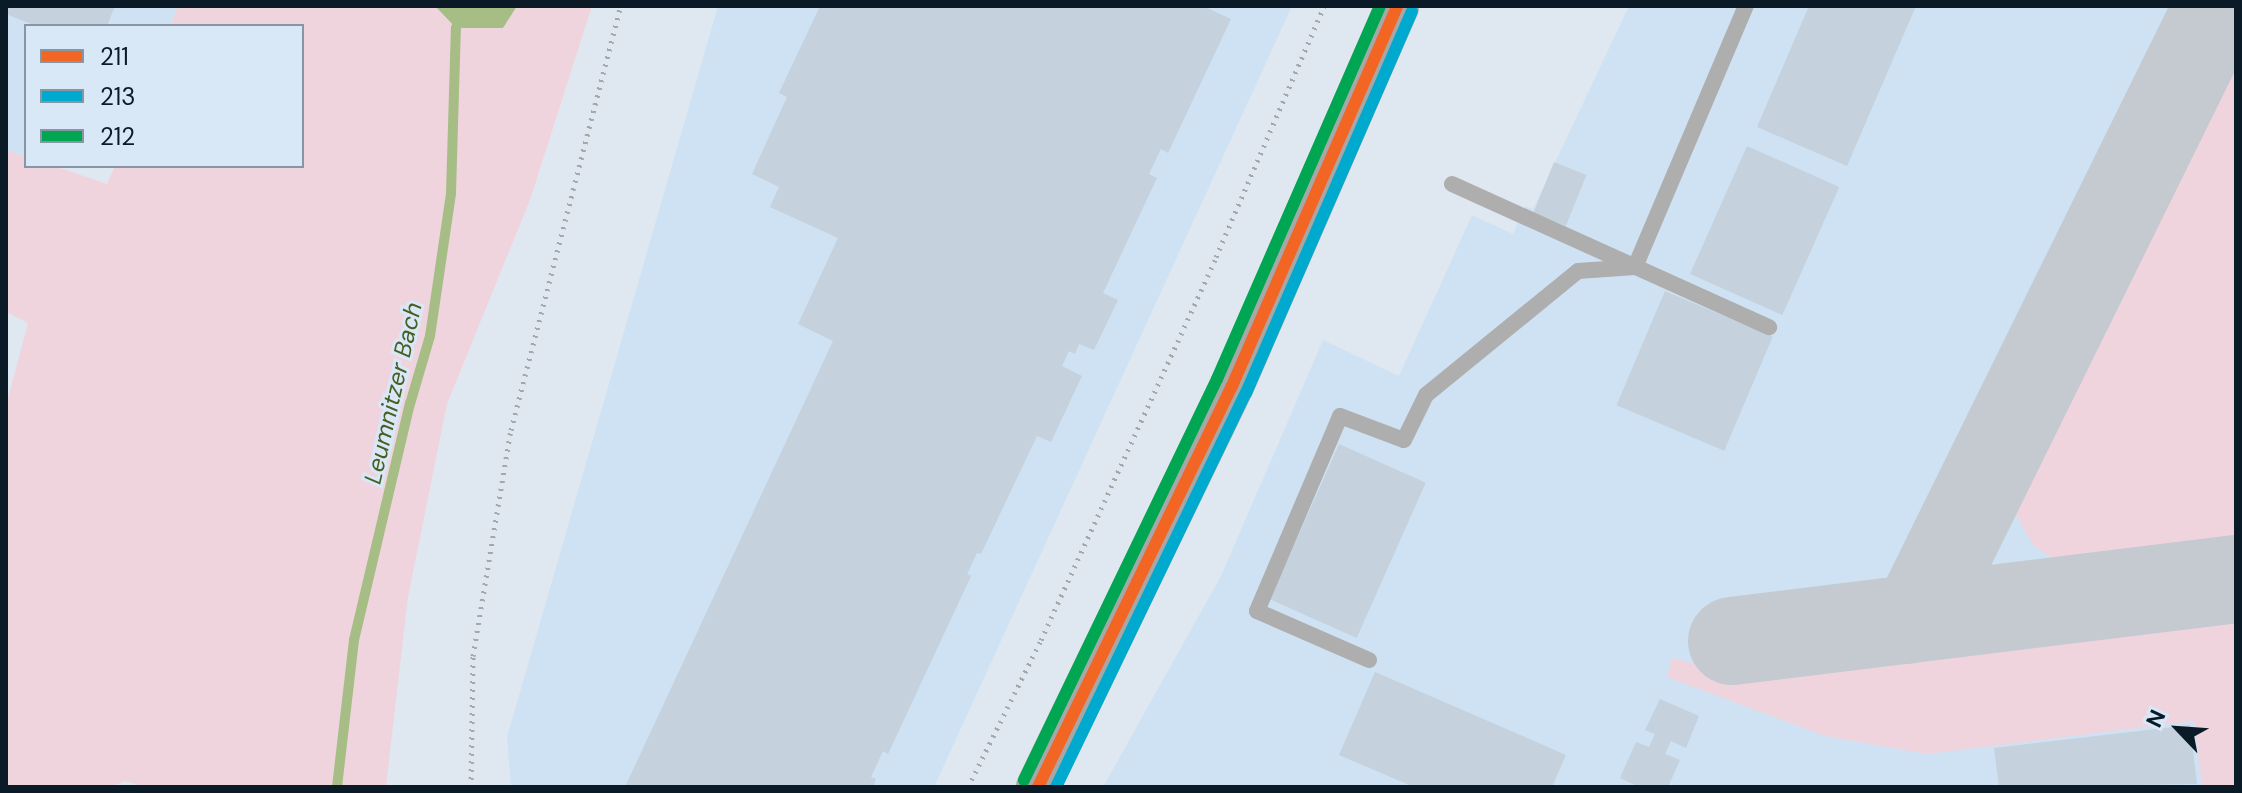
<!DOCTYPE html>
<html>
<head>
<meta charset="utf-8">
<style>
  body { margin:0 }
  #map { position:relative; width:2242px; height:793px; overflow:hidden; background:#dfe8f0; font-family:"DM Sans",sans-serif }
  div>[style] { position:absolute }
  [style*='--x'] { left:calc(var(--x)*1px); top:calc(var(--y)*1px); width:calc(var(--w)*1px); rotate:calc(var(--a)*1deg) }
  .built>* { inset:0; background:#cee2f4 }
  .green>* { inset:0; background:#f0d4dd }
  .water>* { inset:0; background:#a6be86 }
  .stream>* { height:10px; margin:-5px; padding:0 5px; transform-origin:5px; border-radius:5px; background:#a6be86 }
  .taxiway>* { height:88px; margin:-44px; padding:0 44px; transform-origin:44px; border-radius:44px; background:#c4cad0 }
  .building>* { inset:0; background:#c5d1dc; transform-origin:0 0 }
  .path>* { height:5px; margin-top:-2.5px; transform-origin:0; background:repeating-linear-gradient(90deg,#a5a7a9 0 2px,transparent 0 8px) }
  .service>* { height:16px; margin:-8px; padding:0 8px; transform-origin:8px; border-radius:8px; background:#afaeae }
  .primary>* { height:44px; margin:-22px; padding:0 22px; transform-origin:22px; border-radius:22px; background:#a7a7a8 }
  .bus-1>* { height:12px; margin:-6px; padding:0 6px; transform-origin:6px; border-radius:6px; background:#f26522 }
  .bus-2>* { height:12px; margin:-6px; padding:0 6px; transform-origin:6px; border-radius:6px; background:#00a9ce }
  .bus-3>* { height:12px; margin:-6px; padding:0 6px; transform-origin:6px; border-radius:6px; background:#00a651 }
  span { translate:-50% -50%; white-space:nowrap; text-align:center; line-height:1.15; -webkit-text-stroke:6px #d8e8f7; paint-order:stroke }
  .water-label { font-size:24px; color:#495e22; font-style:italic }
  .frame { position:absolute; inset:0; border:8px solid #0a1a27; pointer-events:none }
  .legend { position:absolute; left:24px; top:24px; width:280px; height:144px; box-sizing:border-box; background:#d8e8f7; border:2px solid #8696a4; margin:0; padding:10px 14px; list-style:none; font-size:24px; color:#0a1a27 }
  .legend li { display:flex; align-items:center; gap:16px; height:40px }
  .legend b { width:40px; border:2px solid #8696a4 }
  .north { position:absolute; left:2138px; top:689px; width:80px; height:80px; -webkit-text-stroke:6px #d8e8f7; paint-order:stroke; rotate:295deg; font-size:22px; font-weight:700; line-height:32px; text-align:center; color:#0a1a27 }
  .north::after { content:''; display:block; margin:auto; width:28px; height:36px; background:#0a1a27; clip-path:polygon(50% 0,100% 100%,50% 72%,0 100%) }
</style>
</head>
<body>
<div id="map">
  <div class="built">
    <div style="clip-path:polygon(6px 6px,178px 6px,170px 26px,26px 26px,26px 156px,6px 150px)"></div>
    <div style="clip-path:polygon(718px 6px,1292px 6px,934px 787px,511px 787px,507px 737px)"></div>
    <div style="clip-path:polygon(1629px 6px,2236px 6px,2236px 787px,1103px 787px,1221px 576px,1323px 340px,1399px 376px,1472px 215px,1513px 234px,1525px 206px,1533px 209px)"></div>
  </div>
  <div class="green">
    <div style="clip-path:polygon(178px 6px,435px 6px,456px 28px,503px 28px,517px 6px,592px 6px,530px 200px,447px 404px,408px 597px,386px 787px,145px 787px,125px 781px,111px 787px,6px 787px,6px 406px,28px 323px,6px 312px,6px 150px,26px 156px,26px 166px,54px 166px,107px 184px,115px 166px,302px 166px,302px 26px,170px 26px)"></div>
    <div style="clip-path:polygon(2236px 26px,2236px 552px,2097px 569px,2062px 565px,2033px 545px,2016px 515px,2015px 477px,2219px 42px)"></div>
    <div style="clip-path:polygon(2236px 607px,2236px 787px,2202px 787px,2194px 721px,1927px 754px,1825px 736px,1667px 677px,1672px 658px,1736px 674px)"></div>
  </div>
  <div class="water">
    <div style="clip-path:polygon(435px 6px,517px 6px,503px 28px,456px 28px)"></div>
  </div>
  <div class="stream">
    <div style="--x:337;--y:787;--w:148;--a:-83.4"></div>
    <div style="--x:354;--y:640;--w:243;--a:-76.7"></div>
    <div style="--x:410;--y:404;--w:71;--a:-73.6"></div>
    <div style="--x:430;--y:336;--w:145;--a:-81.6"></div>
    <div style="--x:451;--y:193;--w:165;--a:-88.3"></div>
    <div style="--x:456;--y:28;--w:23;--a:-70"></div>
  </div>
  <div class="taxiway">
    <div style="--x:1905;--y:620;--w:13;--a:-29"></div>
    <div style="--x:1916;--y:614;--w:12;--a:-55"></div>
    <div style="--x:1923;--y:604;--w:667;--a:-63.74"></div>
    <div style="--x:1732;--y:641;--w:508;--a:-7.01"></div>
  </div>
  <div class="building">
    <div style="clip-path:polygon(6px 6px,115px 6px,107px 26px,36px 26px,6px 14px)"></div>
    <div style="clip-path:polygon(820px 6px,1203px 6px,1231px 19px,1168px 153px,1161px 149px,1149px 174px,1157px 178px,1103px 293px,1118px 300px,1094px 350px,1079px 344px,1075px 354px,1069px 351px,1062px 366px,1082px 376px,1051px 442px,1037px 436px,981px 554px,977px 553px,967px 574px,971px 576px,888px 754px,883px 751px,871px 777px,876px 779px,873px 787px,625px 787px,833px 341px,798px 324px,838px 238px,770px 207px,779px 187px,752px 174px,787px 97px,779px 93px)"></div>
    <div style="clip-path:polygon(1809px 6px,1916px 6px,1847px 166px,1757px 127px)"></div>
    <div style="left:1747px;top:146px;width:101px;height:140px;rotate:24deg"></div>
    <div style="left:1554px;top:162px;width:35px;height:55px;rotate:22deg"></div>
    <div style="left:1665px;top:291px;width:117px;height:124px;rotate:23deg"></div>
    <div style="left:1339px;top:444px;width:95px;height:170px;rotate:24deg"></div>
    <div style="clip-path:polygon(1375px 672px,1566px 755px,1552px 787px,1414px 787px,1339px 755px)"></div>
    <div style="clip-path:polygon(1660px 699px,1699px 716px,1686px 748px,1671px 741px,1665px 754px,1680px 760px,1668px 787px,1639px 787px,1620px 778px,1636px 742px,1649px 747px,1655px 734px,1645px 730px)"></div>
    <div style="clip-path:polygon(2190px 725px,2197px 784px,1999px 787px,1994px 748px)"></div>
  </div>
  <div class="path">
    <div style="--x:471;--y:787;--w:131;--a:-89.1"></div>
    <div style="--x:473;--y:656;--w:229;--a:-80.5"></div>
    <div style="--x:511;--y:430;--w:438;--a:-75.5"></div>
    <div style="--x:968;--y:787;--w:164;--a:-63.6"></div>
    <div style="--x:1041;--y:640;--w:421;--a:-65.4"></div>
    <div style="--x:1216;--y:257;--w:273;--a:-66.7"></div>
  </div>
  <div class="service">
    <div style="--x:1452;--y:184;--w:348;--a:24.3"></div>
    <div style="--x:1369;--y:660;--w:122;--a:-156.4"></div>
    <div style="--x:1257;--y:611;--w:212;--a:-66.9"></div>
    <div style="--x:1340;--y:416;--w:68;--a:20.6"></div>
    <div style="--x:1404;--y:440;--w:50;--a:-63.9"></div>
    <div style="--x:1426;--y:395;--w:196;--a:-39.2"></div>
    <div style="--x:1578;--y:271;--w:57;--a:-4"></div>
    <div style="--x:1635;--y:267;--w:284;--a:-67"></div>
  </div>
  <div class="primary">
    <div style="--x:1038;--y:787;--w:445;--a:-64.2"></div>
    <div style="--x:1232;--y:386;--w:414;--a:-66.5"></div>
  </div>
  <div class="bus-1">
    <div style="--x:1038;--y:787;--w:445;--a:-64.2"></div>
    <div style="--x:1232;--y:386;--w:414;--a:-66.5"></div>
  </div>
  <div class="bus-2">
    <div style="--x:1056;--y:787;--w:437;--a:-64.3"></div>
    <div style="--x:1246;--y:393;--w:416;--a:-66.5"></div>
  </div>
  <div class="bus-3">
    <div style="--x:1024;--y:780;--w:445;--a:-64.3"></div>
    <div style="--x:1217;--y:379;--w:407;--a:-66.4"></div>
  </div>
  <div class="water-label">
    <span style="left:393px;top:393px;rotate:-77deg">Leumnitzer Bach</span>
  </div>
  <div class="frame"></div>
  <ul class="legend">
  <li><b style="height:10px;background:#f26522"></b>211</li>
  <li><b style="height:10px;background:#00a9ce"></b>213</li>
  <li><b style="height:10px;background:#00a651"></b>212</li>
  </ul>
  <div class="north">N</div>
</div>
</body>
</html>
